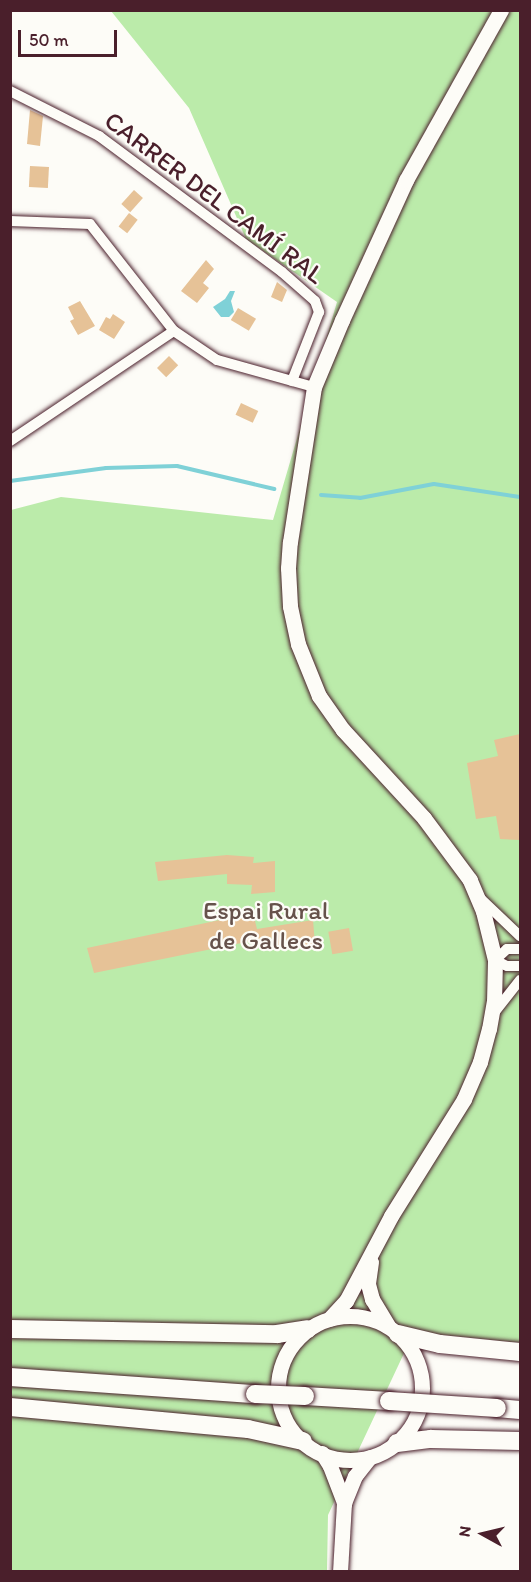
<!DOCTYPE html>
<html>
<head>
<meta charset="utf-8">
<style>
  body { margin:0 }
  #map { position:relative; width:531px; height:1582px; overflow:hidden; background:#fdfcf7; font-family:Itim,sans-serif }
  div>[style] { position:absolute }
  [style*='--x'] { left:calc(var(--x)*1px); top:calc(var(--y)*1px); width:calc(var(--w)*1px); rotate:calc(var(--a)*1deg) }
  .green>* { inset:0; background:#bbebaa }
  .water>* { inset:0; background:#7fd1d7 }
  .stream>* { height:4px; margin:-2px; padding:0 2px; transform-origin:2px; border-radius:2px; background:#7fd1d7 }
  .building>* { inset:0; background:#e6c297; transform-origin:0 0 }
  .roads { filter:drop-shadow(0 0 2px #4a1f2b) drop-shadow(0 0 2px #4a1f2b) }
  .minor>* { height:10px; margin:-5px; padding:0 5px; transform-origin:5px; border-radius:5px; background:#fdfcf7 }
  .secondary>* { height:15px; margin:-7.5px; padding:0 7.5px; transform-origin:7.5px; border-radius:7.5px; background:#fdfcf7 }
  .secondary>.ring { margin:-7.5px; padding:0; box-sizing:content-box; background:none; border:15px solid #fdfcf7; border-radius:50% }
  .trunk>* { height:18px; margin:-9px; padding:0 9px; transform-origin:9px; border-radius:9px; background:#fdfcf7 }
  .bridges { filter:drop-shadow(0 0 2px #4a1f2b) drop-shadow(0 0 2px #4a1f2b) }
  .trunk-bridge>* { height:18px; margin:-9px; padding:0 9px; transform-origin:9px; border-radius:9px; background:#fdfcf7 }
  span { translate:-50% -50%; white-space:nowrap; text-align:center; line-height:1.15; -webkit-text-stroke:4.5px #fdfcf7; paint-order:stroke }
  .street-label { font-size:26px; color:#4a1f2b }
  .park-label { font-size:26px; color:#66524b }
  .frame { position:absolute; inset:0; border:12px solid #4a1f2b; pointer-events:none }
  .north { position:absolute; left:453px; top:1504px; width:60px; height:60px; -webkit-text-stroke:4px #fdfcf7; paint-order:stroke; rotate:278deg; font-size:16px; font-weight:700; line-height:24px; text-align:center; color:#4a1f2b }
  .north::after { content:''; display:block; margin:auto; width:21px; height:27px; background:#4a1f2b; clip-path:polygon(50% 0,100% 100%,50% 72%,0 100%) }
  .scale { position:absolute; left:18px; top:30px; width:99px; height:27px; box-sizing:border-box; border:3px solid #4a1f2b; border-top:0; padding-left:8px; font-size:18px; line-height:21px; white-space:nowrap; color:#4a1f2b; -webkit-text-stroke:4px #fdfcf7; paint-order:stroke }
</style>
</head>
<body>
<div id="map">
  <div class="green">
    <div style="clip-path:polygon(111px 11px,520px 11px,520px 1343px,414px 1332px,328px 1515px,327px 1571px,11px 1572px,11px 510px,61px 497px,273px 520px,337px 302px,246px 239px,189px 108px)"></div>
  </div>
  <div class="water">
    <div style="clip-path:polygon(230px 291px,235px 291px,231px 301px,234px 312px,229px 317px,221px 317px,213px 307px,225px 299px)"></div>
  </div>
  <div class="stream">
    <div style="--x:10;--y:481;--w:97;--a:-7.7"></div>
    <div style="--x:106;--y:468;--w:71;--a:-1.6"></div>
    <div style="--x:177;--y:466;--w:100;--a:13.3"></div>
    <div style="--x:321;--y:495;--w:39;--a:4"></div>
    <div style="--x:360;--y:498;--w:75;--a:-10.7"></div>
    <div style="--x:434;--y:484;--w:87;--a:8.6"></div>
  </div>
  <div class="building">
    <div style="clip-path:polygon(30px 110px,43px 116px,40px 146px,27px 144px)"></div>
    <div style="left:30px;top:166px;width:19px;height:21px;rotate:3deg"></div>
    <div style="left:134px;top:190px;width:12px;height:19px;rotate:42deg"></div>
    <div style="left:129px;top:213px;width:11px;height:17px;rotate:38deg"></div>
    <div style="clip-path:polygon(206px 260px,214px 269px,203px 283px,209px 288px,197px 303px,181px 291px)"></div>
    <div style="clip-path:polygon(277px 282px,287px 290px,282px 302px,271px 297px)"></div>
    <div style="clip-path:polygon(80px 301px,95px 326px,78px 335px,70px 321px,74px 319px,68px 307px)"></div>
    <div style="left:238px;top:308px;width:21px;height:14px;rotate:31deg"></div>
    <div style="clip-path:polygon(113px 314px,125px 322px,114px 339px,99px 330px,106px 317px,110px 319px)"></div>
    <div style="left:169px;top:356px;width:13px;height:17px;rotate:45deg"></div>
    <div style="left:241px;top:403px;width:19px;height:13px;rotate:25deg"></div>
    <div style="clip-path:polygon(520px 734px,520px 840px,500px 839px,496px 816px,476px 819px,467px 763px,498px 756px,494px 740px)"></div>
    <div style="clip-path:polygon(227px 855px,254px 857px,253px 863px,275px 861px,275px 892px,251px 894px,252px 885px,227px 884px,227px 874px,158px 881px,155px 862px)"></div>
    <div style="clip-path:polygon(253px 913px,257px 929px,313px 920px,315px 944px,273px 950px,271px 937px,94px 973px,87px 948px)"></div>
    <div style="left:349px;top:928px;width:23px;height:21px;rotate:80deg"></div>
  </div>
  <div class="roads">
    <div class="minor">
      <div style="--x:10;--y:91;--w:100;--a:26.8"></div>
      <div style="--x:99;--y:136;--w:228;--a:36.6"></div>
      <div style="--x:282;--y:272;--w:44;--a:41.3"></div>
      <div style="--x:315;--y:301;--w:12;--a:70"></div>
      <div style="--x:319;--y:312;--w:74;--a:111.4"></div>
      <div style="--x:10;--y:221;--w:80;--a:2.1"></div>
      <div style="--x:90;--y:224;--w:136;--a:51.9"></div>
      <div style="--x:174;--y:331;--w:52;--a:34"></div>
      <div style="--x:217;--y:360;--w:101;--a:15.6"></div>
      <div style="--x:10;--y:441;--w:197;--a:-33.9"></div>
      <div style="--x:479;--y:897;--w:57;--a:43.6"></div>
      <div style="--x:520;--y:949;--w:13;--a:180"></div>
      <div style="--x:507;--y:949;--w:16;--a:137"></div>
      <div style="--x:495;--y:960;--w:13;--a:27"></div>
      <div style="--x:507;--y:966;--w:13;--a:0"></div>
      <div style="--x:494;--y:1013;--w:42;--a:-51.8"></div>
    </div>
    <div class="secondary">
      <div style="--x:371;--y:1262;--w:22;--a:98"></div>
      <div style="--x:368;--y:1284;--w:16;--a:75"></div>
      <div style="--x:372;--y:1299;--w:31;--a:59"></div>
      <div class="ring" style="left:278px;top:1316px;width:129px;height:129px"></div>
      <div style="--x:329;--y:1319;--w:25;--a:-47"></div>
      <div style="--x:346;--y:1301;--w:96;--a:-62.1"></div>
      <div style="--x:391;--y:1216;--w:138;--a:-58"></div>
      <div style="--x:464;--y:1099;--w:40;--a:-66.6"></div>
      <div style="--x:480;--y:1062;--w:34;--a:-75"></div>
      <div style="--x:489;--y:1029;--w:27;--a:-80"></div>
      <div style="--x:494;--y:1002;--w:42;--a:-88.6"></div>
      <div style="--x:495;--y:960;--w:50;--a:-103.8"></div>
      <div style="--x:483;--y:911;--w:34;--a:-113"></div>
      <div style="--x:470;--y:880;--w:77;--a:-126.6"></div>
      <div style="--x:424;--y:818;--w:120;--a:-132.6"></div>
      <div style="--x:343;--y:730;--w:42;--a:-125.2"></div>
      <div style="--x:319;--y:696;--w:56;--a:-112"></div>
      <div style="--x:298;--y:644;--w:39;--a:-102"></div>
      <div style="--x:290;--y:606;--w:38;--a:-93"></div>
      <div style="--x:288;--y:568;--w:26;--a:-86"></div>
      <div style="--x:290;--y:542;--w:157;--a:-81.2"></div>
      <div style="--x:314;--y:387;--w:73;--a:-67.3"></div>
      <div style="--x:342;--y:320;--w:154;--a:-65.4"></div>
      <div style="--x:406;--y:180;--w:195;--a:-60.8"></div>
      <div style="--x:322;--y:1453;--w:15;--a:58"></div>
      <div style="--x:330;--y:1466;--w:40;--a:69"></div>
      <div style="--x:340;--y:1572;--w:69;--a:-86.7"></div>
      <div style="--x:344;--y:1503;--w:29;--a:-68"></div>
      <div style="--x:355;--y:1476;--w:24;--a:-52"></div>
    </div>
    <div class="trunk">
      <div style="--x:10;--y:1329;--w:267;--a:1.1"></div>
      <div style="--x:277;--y:1334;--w:31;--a:-9"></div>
      <div style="--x:398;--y:1334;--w:43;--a:13.4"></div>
      <div style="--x:440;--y:1344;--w:80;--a:5.7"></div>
      <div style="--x:10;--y:1377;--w:246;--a:4"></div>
      <div style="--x:305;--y:1396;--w:84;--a:3.4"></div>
      <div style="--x:10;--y:1407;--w:239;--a:5.3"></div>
      <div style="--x:248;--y:1429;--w:56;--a:12.3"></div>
      <div style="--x:497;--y:1408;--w:23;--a:5"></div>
      <div style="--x:397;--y:1443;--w:34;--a:-7"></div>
      <div style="--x:431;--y:1439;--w:89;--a:1.3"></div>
    </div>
  </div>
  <div class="bridges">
    <div class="trunk-bridge">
      <div style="--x:255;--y:1394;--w:50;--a:2.3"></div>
      <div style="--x:389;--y:1401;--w:108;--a:3.7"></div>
    </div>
  </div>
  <div class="street-label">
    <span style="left:214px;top:198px;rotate:37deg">CARRER DEL CAMÍ RAL</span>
  </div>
  <div class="park-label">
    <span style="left:266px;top:926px">Espai Rural<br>de Gallecs</span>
  </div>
  <div class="frame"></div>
  <div class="north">N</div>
  <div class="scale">50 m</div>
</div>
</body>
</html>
